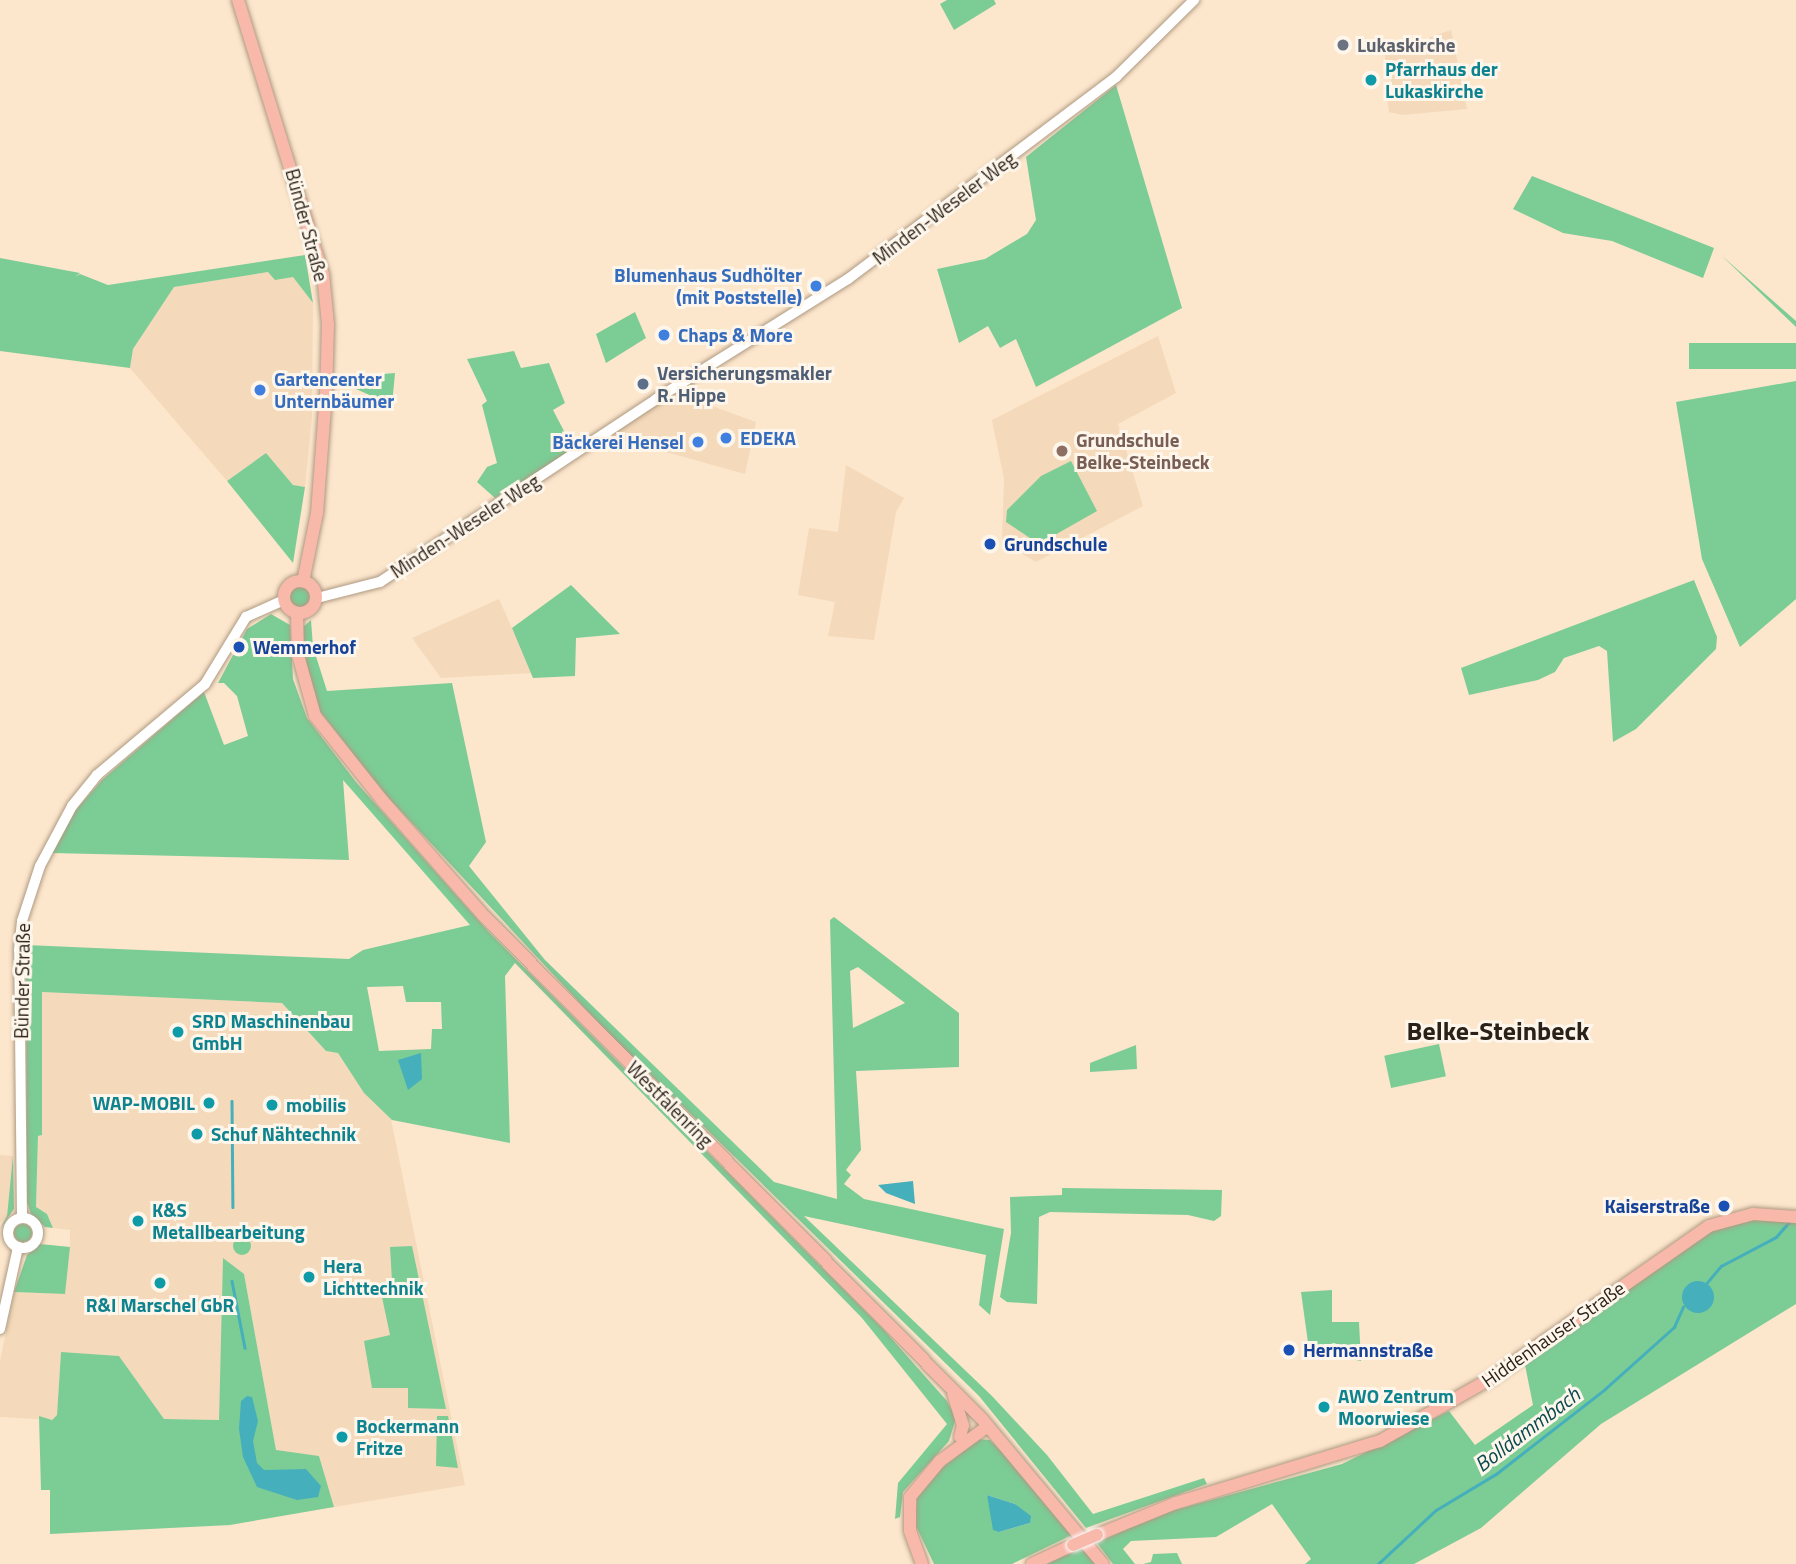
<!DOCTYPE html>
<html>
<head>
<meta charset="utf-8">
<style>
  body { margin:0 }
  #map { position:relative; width:1796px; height:1564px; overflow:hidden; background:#fce6cc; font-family:"Titillium Web",sans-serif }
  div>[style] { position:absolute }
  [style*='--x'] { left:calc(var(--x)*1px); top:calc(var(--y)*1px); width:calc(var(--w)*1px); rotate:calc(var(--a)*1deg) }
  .built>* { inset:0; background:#f4daba }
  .green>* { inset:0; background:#7ccc96; transform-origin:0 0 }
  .round { border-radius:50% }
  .water>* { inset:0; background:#45afbb }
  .stream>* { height:2.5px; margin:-1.25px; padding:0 1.25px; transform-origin:1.25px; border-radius:1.25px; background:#45afbb }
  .roads { filter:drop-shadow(0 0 2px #ae9a82) drop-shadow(0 0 2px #ae9a82) }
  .minor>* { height:10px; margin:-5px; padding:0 5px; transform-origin:5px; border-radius:5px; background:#fff }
  .minor>.ring { margin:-5px; padding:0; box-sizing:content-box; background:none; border:10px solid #fff; border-radius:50% }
  .major>* { height:12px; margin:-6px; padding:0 6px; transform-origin:6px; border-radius:6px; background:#f8b8aa }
  .major>.ring { margin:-6px; padding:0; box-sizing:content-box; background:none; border:12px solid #f8b8aa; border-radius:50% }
  .bridges { filter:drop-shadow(0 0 2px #fff) drop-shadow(0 0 2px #fff) }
  .major-bridge>* { height:12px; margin:-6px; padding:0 6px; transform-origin:6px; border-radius:6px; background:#f8b8aa }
  .dots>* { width:19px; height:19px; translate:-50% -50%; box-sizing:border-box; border:4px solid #fef6eb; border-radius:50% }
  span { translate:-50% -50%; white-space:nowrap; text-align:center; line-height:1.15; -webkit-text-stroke:6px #fef6eb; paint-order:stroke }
  .worship-label { font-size:19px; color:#5b616d; font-weight:700 }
  .left { translate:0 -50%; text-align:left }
  .culture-label { font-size:19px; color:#0d838f; font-weight:700 }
  .right { translate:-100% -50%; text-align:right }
  .street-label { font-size:19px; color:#2a2219 }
  .shop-label { font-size:19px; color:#366cbe; font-weight:700 }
  .service-label { font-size:19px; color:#4e5e75; font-weight:700 }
  .education-label { font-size:19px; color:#785e54; font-weight:700 }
  .transit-label { font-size:19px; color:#164399; font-weight:700 }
  .water-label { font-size:21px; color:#094a50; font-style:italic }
  .district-label { font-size:26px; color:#2a2219; font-weight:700 }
</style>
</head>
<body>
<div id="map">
  <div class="built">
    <div style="clip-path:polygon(1451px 30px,1467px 109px,1402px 115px,1389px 112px,1386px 91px,1392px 84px,1384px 53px)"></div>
    <div style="clip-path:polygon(268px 272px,293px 277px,313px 303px,312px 416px,305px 487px,293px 485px,266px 453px,227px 481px,130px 368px,133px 349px,174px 287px)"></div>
    <div style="clip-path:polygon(1158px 336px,1176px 393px,1118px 424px,1143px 506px,1036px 562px,1002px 542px,1004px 479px,992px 420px)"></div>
    <div style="clip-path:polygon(691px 379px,712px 406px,756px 422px,745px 474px,616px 438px,608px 427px)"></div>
    <div style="clip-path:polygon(846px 465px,904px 498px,896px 512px,874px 640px,828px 636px,835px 602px,798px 595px,809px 528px,838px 532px)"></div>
    <div style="clip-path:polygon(499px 599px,532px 673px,441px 678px,412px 638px)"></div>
    <div style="clip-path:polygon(41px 992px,282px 1003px,326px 1051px,338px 1053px,364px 1093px,391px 1119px,465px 1485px,334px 1507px,319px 1456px,276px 1451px,244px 1275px,224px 1259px,219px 1420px,164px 1419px,119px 1356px,61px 1353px,57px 1415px,52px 1420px,0 1417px,0 1361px,14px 1292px,64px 1294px,70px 1247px,70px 1230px,53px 1228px,47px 1214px,36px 1208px,38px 1136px,42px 1135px)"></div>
    <div style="clip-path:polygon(0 1155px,13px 1156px,7px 1216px,0 1223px)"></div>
  </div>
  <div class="green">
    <div style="clip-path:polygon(947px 0,994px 0,996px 4px,954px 30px,940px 4px)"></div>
    <div style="clip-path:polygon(1116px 85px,1182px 308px,1036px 387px,1016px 339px,1000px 348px,988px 326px,959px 343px,937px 269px,985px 259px,1027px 234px,1036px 220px,1026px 157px)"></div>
    <div style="clip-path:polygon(1532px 176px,1714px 248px,1703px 278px,1612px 241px,1563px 233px,1513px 209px)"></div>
    <div style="clip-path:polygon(305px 255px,313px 303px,293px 277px,275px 280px,268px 272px,174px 287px,133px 349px,130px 368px,0 351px,0 258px,80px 273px,75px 277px,80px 274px,108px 285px)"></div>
    <div style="clip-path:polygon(1721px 255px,1796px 321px,1796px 327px)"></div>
    <div style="clip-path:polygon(635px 312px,646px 338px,606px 363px,596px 334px)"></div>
    <div style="left:1796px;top:343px;width:26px;height:107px;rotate:90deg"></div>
    <div style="clip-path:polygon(514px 351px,521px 368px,549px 363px,565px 403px,553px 410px,574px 450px,495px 498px,477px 482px,487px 467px,497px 463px,482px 405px,487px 401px,467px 359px)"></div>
    <div style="clip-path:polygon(333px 373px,346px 377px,395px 373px,392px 405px,338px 381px)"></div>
    <div style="clip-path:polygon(1796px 381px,1796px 599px,1740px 647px,1702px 559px,1676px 402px)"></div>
    <div style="clip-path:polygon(266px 453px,293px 485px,305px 487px,293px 563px,227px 481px)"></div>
    <div style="clip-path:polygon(1071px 461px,1097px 511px,1039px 544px,1006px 522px,1007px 510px,1041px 476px)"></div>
    <div style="clip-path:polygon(1694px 580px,1717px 637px,1716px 649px,1636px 729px,1613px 742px,1607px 651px,1599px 646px,1564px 658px,1555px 672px,1538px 680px,1469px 695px,1461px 668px)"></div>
    <div style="clip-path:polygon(571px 585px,620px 634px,576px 638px,575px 676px,533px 678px,512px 628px)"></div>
    <div class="round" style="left:289px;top:586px;width:22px;height:22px"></div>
    <div style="clip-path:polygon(evenodd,271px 614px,290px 625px,293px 679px,307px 718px,356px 782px,487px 930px,884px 1330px,947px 1401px,956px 1418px,949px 1441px,903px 1492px,900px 1517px,895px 1519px,898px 1483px,947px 1424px,862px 1318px,515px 963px,505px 976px,510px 1143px,392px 1120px,364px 1093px,338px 1053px,326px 1051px,282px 1003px,42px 992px,42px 1135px,38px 1136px,36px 1207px,47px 1214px,53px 1228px,45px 1227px,31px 1214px,27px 1202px,26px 945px,349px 959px,363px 950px,470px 925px,343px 780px,349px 860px,52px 853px,76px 810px,102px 780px,204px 692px,224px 745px,248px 736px,237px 696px,224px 683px,218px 683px,247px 629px,271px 614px,403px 986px,406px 1002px,441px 1002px,442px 1029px,432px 1029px,431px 1049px,379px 1051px,367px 987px,403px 986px)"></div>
    <div style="clip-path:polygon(evenodd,311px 620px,313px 647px,327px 691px,452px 683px,486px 842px,469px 866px,545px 960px,774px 1182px,837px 1199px,830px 920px,834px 917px,959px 1013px,959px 1067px,856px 1071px,861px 1150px,846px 1170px,851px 1175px,844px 1184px,864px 1199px,1004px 1229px,990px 1315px,979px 1305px,986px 1255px,804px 1216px,992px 1396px,1047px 1455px,1093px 1514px,1204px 1478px,1207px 1484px,1086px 1528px,979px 1396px,607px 1032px,382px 791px,319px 710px,303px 662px,303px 627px,311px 620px,858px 967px,905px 1003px,853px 1028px,850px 971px,858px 967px)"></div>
    <div style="left:1439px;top:1044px;width:33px;height:56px;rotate:78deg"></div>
    <div style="clip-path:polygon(1136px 1045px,1137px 1069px,1090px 1072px,1090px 1063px)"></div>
    <div style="clip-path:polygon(13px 1156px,14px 1209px,0 1229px,7px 1216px)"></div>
    <div style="clip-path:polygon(1062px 1188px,1222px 1190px,1221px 1216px,1214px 1221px,1188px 1215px,1050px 1212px,1039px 1217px,1037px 1304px,1007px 1302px,1000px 1297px,1011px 1233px,1010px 1197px,1062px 1195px)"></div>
    <div style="clip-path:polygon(1753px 1219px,1796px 1223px,1796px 1304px,1601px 1424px,1481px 1528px,1414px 1564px,1305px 1564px,1311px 1559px,1272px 1504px,1216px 1537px,1131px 1541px,1123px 1549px,1135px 1564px,1113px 1564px,1097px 1543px,1157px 1515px,1342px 1464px,1449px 1411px,1475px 1445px,1533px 1405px,1524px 1360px,1695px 1240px,1718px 1228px)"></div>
    <div class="round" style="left:14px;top:1224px;width:18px;height:18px"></div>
    <div class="round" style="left:233px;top:1237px;width:18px;height:18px"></div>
    <div style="clip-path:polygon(40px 1244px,70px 1247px,65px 1294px,14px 1292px,27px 1255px)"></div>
    <div style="clip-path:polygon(412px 1246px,446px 1409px,408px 1408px,408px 1388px,372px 1388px,364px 1341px,390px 1335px,379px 1283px,392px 1281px,390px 1247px)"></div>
    <div style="clip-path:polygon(223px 1258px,244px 1274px,276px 1450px,319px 1456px,334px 1507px,230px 1525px,50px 1534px,50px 1490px,41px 1490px,39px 1416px,52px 1420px,57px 1415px,61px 1352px,119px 1356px,164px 1419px,219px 1420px)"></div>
    <div style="clip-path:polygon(1332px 1290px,1332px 1322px,1359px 1322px,1361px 1361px,1309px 1350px,1301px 1292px)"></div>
    <div style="clip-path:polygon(437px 1416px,448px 1416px,458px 1468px,436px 1466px)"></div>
    <div style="clip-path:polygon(evenodd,979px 1439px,990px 1440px,999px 1449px,1072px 1535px,1012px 1564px,934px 1564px,915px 1524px,917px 1498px,934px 1474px,979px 1439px,987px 1495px,1015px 1504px,1030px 1523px,999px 1532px,987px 1495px)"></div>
    <div style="clip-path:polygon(1080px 1546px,1095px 1564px,1045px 1564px)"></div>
    <div style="clip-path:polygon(1177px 1553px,1182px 1564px,1143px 1564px,1151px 1562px,1153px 1554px)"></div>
  </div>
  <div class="water">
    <div style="clip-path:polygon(421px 1053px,422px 1079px,408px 1090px,398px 1060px)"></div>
    <div style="clip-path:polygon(913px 1181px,915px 1204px,886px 1193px,878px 1185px)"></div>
    <div class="round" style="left:1682px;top:1281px;width:32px;height:32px"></div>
    <div style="clip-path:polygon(247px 1396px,252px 1397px,258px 1421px,253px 1441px,257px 1463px,264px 1470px,306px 1469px,321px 1486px,318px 1497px,297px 1500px,257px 1487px,243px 1457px,239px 1429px,241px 1401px)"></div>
    <div style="clip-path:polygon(987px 1495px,1015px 1504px,1031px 1516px,1030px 1523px,999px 1532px,993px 1530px)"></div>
  </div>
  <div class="stream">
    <div style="--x:232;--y:1101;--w:106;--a:89.5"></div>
    <div style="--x:232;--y:1281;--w:68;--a:79"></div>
    <div style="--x:1705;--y:1285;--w:25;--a:-50"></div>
    <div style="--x:1721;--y:1266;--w:62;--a:-27.8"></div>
    <div style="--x:1776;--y:1237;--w:21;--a:-49"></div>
    <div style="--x:1378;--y:1564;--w:79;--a:-43"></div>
    <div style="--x:1436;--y:1510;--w:70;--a:-31"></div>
    <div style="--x:1496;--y:1474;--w:138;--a:-37.9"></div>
    <div style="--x:1605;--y:1389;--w:93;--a:-41.9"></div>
    <div style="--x:1674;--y:1327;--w:22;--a:-66"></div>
  </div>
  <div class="roads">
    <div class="minor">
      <div style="--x:317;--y:598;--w:65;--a:-14.3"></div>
      <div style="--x:380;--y:582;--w:331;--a:-33.5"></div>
      <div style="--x:656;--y:399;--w:226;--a:-32"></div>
      <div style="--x:848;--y:279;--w:336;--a:-37"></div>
      <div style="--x:1116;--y:77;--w:110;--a:-44.6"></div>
      <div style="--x:22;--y:1218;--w:268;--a:-90.6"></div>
      <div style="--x:19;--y:950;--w:29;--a:-84"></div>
      <div style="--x:22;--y:921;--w:58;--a:-71.9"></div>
      <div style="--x:40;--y:866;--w:68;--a:-61.9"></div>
      <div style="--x:72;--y:806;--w:40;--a:-51"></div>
      <div style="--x:97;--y:775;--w:141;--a:-40.1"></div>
      <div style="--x:205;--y:684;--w:79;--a:-58.5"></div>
      <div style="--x:246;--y:617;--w:42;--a:-24.1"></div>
      <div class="ring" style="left:8px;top:1218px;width:20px;height:20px"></div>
      <div style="--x:0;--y:1329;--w:84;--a:-77.6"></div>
    </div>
    <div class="major">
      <div style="--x:238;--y:0;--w:287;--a:72.8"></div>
      <div style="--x:323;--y:274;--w:50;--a:84.3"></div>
      <div style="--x:328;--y:324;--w:70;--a:91.6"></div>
      <div style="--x:326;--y:394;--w:119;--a:94.3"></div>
      <div style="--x:317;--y:513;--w:70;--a:101.5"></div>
      <div class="ring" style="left:284px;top:581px;width:20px;height:20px"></div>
      <div style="--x:297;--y:613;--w:42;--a:88.6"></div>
      <div style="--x:298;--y:655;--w:63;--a:74.4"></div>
      <div style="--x:315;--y:716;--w:107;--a:51.4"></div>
      <div style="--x:382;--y:800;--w:154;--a:48.7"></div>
      <div style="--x:484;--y:916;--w:708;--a:45.29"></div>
      <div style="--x:982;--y:1419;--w:189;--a:50.2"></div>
      <div style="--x:953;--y:1393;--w:34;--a:73"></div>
      <div style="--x:963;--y:1425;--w:12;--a:104"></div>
      <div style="--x:1097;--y:1535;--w:85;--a:-22.1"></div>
      <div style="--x:1176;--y:1503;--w:213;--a:-16.9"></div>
      <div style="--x:1380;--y:1441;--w:129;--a:-29.4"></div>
      <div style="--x:1492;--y:1378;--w:265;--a:-35"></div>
      <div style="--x:1709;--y:1226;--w:46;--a:-15.3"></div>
      <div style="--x:1753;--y:1214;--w:43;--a:4"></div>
      <div style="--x:922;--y:1564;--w:35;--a:-110"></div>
      <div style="--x:910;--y:1531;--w:34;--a:-90"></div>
      <div style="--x:910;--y:1497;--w:47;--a:-50.2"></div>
      <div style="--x:940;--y:1461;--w:59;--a:-36.1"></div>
      <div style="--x:1032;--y:1564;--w:45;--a:-24.9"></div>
    </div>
  </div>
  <div class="bridges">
    <div class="major-bridge">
      <div style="--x:1073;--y:1545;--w:26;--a:-23"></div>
    </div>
  </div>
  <div class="dots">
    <div style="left:1343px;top:45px;background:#6b7280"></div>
    <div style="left:1371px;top:80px;background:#0f9aa8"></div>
    <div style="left:816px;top:286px;background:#3f7fe0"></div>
    <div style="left:664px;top:335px;background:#3f7fe0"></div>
    <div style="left:643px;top:384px;background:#5c6f8a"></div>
    <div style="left:260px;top:390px;background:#3f7fe0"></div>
    <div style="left:726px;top:438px;background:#3f7fe0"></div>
    <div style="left:698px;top:442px;background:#3f7fe0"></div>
    <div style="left:1062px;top:451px;background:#8d6e63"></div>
    <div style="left:990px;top:544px;background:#1a4fb4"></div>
    <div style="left:239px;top:647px;background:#1a4fb4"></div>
    <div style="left:178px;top:1032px;background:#0f9aa8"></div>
    <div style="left:209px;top:1103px;background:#0f9aa8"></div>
    <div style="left:272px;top:1105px;background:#0f9aa8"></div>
    <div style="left:197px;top:1134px;background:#0f9aa8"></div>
    <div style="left:1724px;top:1206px;background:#1a4fb4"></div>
    <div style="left:138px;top:1221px;background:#0f9aa8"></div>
    <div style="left:309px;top:1277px;background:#0f9aa8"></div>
    <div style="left:160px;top:1283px;background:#0f9aa8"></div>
    <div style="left:1289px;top:1350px;background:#1a4fb4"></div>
    <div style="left:1324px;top:1407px;background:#0f9aa8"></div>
    <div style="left:342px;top:1437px;background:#0f9aa8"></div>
  </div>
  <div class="worship-label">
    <span class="left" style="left:1357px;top:45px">Lukaskirche</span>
  </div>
  <div class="culture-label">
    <span class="left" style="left:1385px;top:80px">Pfarrhaus der<br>Lukaskirche</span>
    <span class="left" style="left:192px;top:1032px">SRD Maschinenbau<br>GmbH</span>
    <span class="right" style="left:195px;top:1103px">WAP-MOBIL</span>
    <span class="left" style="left:286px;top:1105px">mobilis</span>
    <span class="left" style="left:211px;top:1134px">Schuf Nähtechnik</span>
    <span class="left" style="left:152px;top:1221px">K&amp;S<br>Metallbearbeitung</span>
    <span class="left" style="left:323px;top:1277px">Hera<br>Lichttechnik</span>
    <span style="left:160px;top:1305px">R&amp;I Marschel GbR</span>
    <span class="left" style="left:1338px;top:1407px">AWO Zentrum<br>Moorwiese</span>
    <span class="left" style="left:356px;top:1437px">Bockermann<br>Fritze</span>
  </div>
  <div class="street-label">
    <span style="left:944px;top:208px;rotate:-37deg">Minden-Weseler Weg</span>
    <span style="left:307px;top:225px;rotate:75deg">Bünder Straße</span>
    <span style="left:465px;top:526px;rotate:-33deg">Minden-Weseler Weg</span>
    <span style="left:22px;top:981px;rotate:-89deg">Bünder Straße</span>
    <span style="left:670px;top:1104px;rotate:45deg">Westfalenring</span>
    <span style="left:1553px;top:1334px;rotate:-35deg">Hiddenhauser Straße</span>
  </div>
  <div class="shop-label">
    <span class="right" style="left:802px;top:286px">Blumenhaus Sudhölter<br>(mit Poststelle)</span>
    <span class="left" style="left:678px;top:335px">Chaps &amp; More</span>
    <span class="left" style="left:274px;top:390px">Gartencenter<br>Unternbäumer</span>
    <span class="left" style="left:740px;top:438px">EDEKA</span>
    <span class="right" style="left:684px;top:442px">Bäckerei Hensel</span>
  </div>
  <div class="service-label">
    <span class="left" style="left:657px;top:384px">Versicherungsmakler<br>R. Hippe</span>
  </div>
  <div class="education-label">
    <span class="left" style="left:1076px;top:451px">Grundschule<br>Belke-Steinbeck</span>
  </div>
  <div class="transit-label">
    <span class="left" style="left:1004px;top:544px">Grundschule</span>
    <span class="left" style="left:253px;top:647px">Wemmerhof</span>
    <span class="right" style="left:1710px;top:1206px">Kaiserstraße</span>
    <span class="left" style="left:1303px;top:1350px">Hermannstraße</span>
  </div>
  <div class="water-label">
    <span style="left:1527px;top:1429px;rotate:-37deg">Bolldammbach</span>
  </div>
  <div class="district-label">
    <span style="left:1498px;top:1031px">Belke-Steinbeck</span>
  </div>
</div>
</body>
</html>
